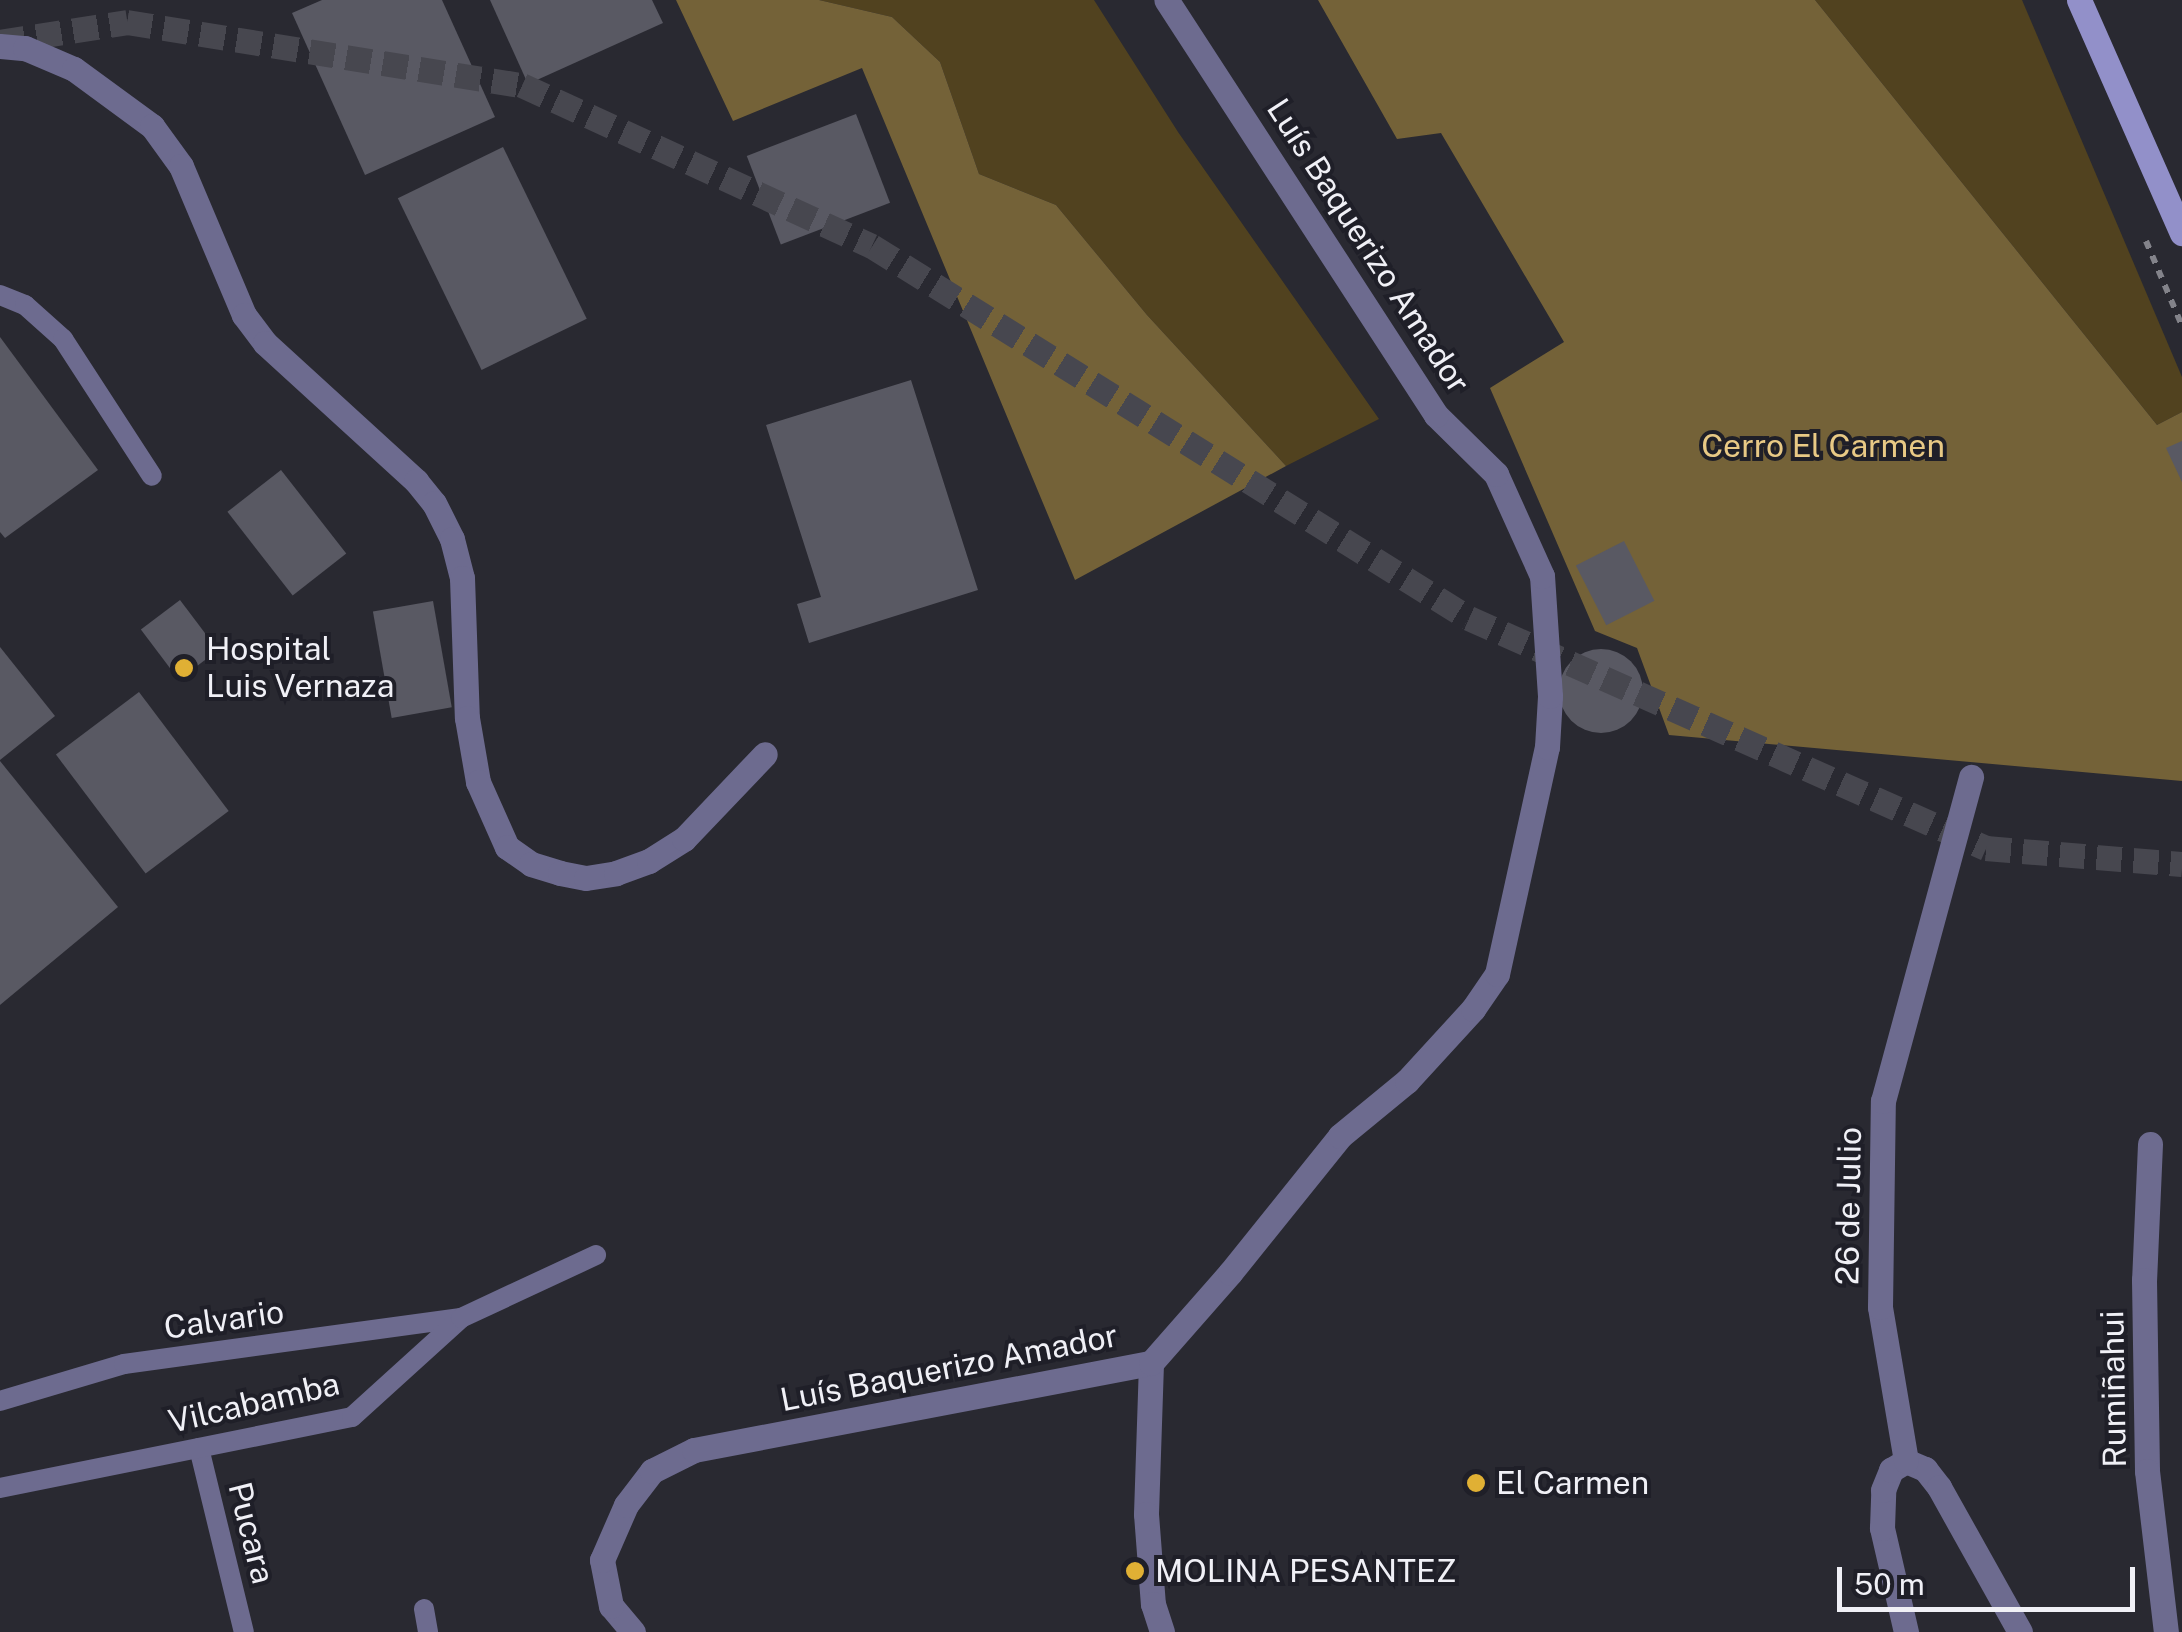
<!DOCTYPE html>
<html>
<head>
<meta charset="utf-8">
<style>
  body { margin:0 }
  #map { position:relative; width:2182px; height:1632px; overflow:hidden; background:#292931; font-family:"Public Sans",sans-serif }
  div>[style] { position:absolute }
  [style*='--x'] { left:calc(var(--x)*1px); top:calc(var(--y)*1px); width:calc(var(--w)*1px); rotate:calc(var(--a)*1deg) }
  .green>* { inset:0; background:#51421f }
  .forest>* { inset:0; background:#746238 }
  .building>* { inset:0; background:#595963; transform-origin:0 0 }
  .round { border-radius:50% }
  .primary-tunnel>* { height:25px; margin-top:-12.5px; transform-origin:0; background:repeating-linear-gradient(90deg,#47474f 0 25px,transparent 0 37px) }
  .path>* { height:6px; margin-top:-3px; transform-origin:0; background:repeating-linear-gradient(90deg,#83838a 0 8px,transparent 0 16px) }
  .lane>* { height:20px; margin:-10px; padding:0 10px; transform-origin:10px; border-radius:10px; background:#6d6b8f }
  .street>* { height:25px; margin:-12.5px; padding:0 12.5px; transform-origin:12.5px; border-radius:12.5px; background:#6d6b8f }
  .secondary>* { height:25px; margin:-12.5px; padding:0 12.5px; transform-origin:12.5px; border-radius:12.5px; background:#9290c9 }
  .dots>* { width:28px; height:28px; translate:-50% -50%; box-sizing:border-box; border:5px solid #1f1f28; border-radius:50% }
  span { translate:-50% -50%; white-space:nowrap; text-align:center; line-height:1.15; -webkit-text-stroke:8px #1f1f28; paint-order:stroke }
  .street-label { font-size:32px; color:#f0f0f6 }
  .park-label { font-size:32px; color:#e8c985 }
  .poi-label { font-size:32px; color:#f0f0f6 }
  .left { translate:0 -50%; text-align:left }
  .scale { position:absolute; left:1837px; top:1567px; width:298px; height:45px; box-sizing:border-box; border:5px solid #f0f0f6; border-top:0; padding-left:12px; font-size:30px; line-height:35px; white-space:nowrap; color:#f0f0f6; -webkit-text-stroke:8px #1f1f28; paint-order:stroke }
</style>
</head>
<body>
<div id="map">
  <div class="green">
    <div style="clip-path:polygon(819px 0,1094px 0,1178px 132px,1379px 419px,1286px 466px,1147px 315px,1056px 205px,979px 174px,940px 62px,892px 17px)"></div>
    <div style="clip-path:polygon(1815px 0,2022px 0,2182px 377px,2182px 412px,2157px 425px)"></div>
  </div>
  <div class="forest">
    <div style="clip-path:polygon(676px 0,819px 0,892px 17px,940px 62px,979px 174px,1056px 205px,1147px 315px,1286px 466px,1075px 580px,862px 68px,733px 121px)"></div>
    <div style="clip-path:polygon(1318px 0,1815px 0,2157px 425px,2182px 412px,2182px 781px,1669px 735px,1637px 648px,1595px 631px,1490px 388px,1564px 342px,1441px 133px,1397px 139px)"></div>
  </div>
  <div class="building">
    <div style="clip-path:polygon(322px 0,442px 0,495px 117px,365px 175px,292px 13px)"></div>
    <div style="clip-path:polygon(490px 0,652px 0,663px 23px,528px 84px)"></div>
    <div style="left:856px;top:114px;width:95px;height:117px;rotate:69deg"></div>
    <div style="left:503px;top:147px;width:191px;height:117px;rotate:64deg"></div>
    <div style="clip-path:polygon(0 337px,98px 470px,5px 538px,0 532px)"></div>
    <div style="clip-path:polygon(911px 380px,978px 590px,809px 643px,797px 604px,821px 597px,766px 425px)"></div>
    <div style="clip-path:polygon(2182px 441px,2182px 482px,2166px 448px)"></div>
    <div style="left:281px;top:470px;width:106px;height:68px;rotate:52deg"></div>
    <div style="left:1624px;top:541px;width:67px;height:54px;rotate:63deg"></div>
    <div style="left:180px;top:600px;width:63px;height:49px;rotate:53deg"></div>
    <div style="left:433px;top:601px;width:108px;height:61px;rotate:80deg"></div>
    <div style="clip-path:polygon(0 647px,55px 716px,0 760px)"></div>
    <div class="round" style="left:1559px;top:649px;width:84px;height:84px"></div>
    <div style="left:139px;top:692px;width:149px;height:104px;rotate:53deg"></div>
    <div style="clip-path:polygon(0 761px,118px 907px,0 1005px)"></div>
  </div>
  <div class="primary-tunnel">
    <div style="--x:0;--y:42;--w:129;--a:-8.9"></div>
    <div style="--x:127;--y:22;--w:400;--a:9.1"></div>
    <div style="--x:522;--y:85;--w:385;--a:24.7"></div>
    <div style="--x:872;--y:246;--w:703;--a:31.93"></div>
    <div style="--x:1469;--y:618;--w:566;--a:23.98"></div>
    <div style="--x:1986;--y:848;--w:197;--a:4.7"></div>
  </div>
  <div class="path">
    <div style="--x:2146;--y:241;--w:92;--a:67"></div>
  </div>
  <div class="lane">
    <div style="--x:0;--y:295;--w:27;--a:22"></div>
    <div style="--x:25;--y:305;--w:51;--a:41.8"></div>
    <div style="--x:63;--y:339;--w:163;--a:57"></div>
    <div style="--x:0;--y:1401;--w:129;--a:-16.6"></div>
    <div style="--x:124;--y:1364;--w:340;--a:-7.8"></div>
    <div style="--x:199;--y:1448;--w:189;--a:76.3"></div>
    <div style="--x:0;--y:1488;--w:359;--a:-11.4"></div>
    <div style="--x:352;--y:1417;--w:147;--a:-42.2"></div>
    <div style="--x:461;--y:1318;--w:149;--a:-25"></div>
    <div style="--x:424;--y:1609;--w:23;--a:80"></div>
  </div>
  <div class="street">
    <div style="--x:0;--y:46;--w:25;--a:5"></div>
    <div style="--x:25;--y:48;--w:53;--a:23.2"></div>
    <div style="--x:74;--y:69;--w:97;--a:36.2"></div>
    <div style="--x:152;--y:126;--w:49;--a:54.1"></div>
    <div style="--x:181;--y:166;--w:162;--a:67.1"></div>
    <div style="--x:244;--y:315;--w:35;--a:53"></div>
    <div style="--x:265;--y:343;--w:205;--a:42.4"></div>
    <div style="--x:416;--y:481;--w:28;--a:51"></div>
    <div style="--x:434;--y:503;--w:40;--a:63.4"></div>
    <div style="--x:452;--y:539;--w:40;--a:75.6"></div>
    <div style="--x:462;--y:578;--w:140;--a:88"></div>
    <div style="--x:467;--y:718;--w:65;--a:80.2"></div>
    <div style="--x:478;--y:782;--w:71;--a:66"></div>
    <div style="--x:507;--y:847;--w:29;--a:35"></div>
    <div style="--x:531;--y:864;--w:30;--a:17"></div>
    <div style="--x:560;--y:873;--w:26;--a:11"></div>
    <div style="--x:586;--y:878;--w:30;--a:-9"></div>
    <div style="--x:616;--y:873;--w:35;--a:-20"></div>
    <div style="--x:649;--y:861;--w:41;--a:-32.2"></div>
    <div style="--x:684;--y:839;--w:117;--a:-46.4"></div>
    <div style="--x:2150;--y:1144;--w:136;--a:92.5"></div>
    <div style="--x:2144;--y:1280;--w:191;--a:89.1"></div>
    <div style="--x:2147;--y:1471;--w:162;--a:83.3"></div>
    <div style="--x:1151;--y:1363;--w:151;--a:91.9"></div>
    <div style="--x:1146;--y:1514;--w:90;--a:85.6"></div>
    <div style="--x:1153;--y:1604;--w:29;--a:72"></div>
    <div style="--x:1906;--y:1461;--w:21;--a:23"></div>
    <div style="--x:1925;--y:1469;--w:23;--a:52"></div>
    <div style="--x:1939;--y:1487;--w:166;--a:60.8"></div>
    <div style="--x:633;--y:1632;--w:34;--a:-130"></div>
    <div style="--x:611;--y:1606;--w:47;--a:-101.1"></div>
    <div style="--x:602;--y:1560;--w:60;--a:-66.4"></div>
    <div style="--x:626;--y:1505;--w:43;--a:-52.6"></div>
    <div style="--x:652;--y:1471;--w:47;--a:-26.6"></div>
    <div style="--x:694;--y:1450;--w:465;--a:-10.8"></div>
    <div style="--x:1151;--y:1363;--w:120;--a:-48.7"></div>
    <div style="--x:1230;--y:1273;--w:176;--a:-51.2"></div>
    <div style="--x:1340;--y:1136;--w:87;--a:-39.4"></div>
    <div style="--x:1407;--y:1081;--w:98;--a:-47.5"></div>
    <div style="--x:1473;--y:1009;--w:42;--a:-55.6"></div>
    <div style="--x:1497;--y:974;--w:232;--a:-77.6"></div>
    <div style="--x:1547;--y:747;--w:51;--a:-86.6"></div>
    <div style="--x:1550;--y:696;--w:120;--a:-93.8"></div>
    <div style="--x:1542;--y:576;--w:112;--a:-114.3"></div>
    <div style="--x:1496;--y:474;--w:84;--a:-135.5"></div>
    <div style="--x:1436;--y:415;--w:495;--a:-123"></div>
    <div style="--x:1906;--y:1632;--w:107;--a:-103"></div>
    <div style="--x:1882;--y:1528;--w:38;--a:-88"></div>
    <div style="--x:1883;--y:1490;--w:22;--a:-68"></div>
    <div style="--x:1891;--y:1470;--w:17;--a:-31"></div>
    <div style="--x:1906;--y:1461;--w:156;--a:-99.6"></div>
    <div style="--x:1880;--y:1307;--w:206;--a:-89.2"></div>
    <div style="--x:1883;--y:1101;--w:336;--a:-74.8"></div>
  </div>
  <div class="secondary">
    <div style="--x:2079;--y:0;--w:255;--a:66.2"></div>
  </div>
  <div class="dots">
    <div style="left:184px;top:668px;background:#e0b034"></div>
    <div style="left:1476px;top:1483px;background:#e0b034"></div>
    <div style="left:1135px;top:1571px;background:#e0b034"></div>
  </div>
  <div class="street-label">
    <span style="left:1368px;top:246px;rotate:57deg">Luís Baquerizo Amador</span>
    <span style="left:1849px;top:1206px;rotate:-89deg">26 de Julio</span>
    <span style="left:224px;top:1320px;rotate:-8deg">Calvario</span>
    <span style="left:949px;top:1368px;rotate:-11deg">Luís Baquerizo Amador</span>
    <span style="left:2114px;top:1389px;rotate:-91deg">Rumiñahui</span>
    <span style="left:254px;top:1403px;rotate:-13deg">Vilcabamba</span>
    <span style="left:251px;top:1533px;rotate:76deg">Pucara</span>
  </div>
  <div class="park-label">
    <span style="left:1823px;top:446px">Cerro El Carmen</span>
  </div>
  <div class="poi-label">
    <span class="left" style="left:206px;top:668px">Hospital<br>Luis Vernaza</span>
    <span class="left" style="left:1496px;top:1483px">El Carmen</span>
    <span class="left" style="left:1155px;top:1571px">MOLINA PESANTEZ</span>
  </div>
  <div class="scale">50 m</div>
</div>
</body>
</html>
